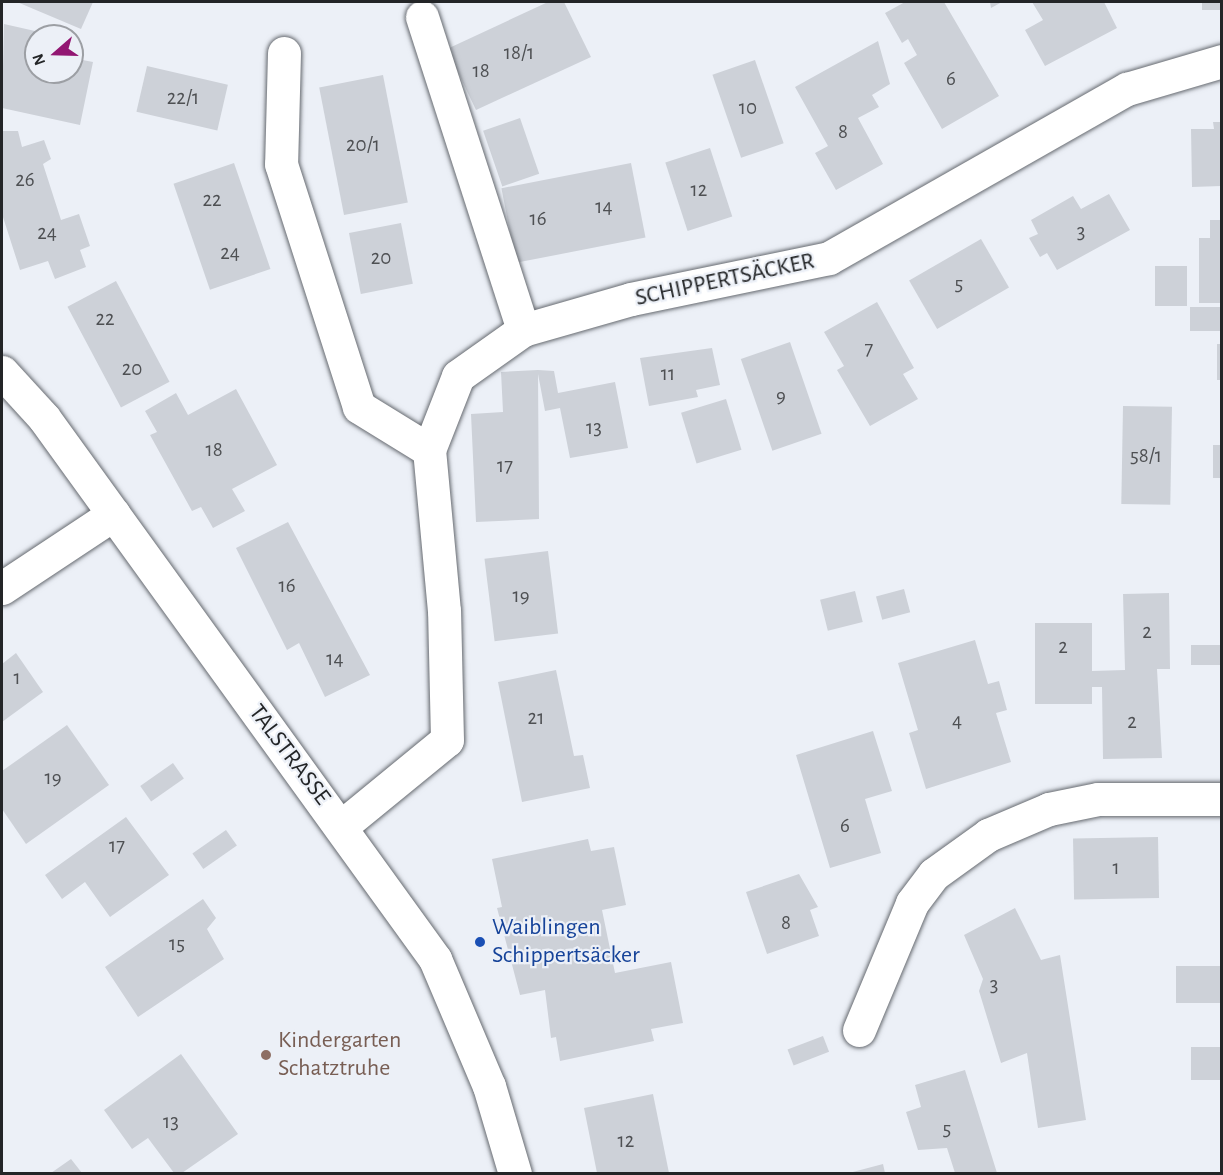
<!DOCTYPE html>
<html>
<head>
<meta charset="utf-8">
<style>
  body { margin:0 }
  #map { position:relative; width:1223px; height:1175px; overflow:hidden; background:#ecf0f7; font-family:"Alegreya Sans",sans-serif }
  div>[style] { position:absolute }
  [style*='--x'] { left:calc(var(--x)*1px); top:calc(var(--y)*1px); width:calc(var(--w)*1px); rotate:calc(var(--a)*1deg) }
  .building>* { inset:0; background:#cdd1d8; transform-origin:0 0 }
  .roads { filter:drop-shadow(0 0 2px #666a70) drop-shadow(0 0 2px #666a70) }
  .minor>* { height:33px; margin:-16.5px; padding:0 16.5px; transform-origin:16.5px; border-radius:16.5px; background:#fff }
  .dots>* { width:16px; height:16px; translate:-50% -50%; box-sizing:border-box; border:3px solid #ecf0f7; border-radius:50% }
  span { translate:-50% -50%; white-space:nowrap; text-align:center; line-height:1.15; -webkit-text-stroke:4.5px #ecf0f7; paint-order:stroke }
  .number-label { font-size:21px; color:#4e5053 }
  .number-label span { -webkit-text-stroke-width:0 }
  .street-label { font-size:24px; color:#232527 }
  .transit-label { font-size:24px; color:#164399 }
  .left { translate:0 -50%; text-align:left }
  .education-label { font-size:24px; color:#785e54 }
  .frame { position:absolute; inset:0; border:3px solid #232527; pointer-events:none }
  .north { position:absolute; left:24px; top:24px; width:60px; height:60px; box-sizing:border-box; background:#ecf0f7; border:2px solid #9c9fa4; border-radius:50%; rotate:250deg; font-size:16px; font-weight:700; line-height:24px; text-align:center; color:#232527 }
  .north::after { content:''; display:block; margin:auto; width:21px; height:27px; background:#921672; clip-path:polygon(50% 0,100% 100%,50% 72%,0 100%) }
</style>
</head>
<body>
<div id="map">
  <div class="building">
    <div style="clip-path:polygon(17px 2px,93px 2px,81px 29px)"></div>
    <div style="clip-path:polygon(548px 2px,564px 2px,591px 57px,476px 110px,447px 49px)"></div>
    <div style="clip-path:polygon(905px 2px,944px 2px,999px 96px,942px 129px,904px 63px,917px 55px,908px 39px,902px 43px,885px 13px)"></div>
    <div style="clip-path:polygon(990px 2px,1002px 2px,991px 8px)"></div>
    <div style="clip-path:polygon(1032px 2px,1104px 2px,1117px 28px,1045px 66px,1025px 30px,1043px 20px)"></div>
    <div style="left:1202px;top:2px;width:19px;height:8px"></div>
    <div style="clip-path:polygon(4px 24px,35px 31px,30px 49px,36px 50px,36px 72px,72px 72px,72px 58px,93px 62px,80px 125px,2px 108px)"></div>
    <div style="clip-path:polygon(878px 41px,890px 84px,872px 95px,879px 107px,858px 118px,883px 164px,836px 190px,815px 153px,828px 146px,795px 87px)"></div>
    <div style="left:755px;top:60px;width:88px;height:45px;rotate:71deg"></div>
    <div style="left:147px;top:66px;width:83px;height:47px;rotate:13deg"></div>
    <div style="left:383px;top:75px;width:130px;height:65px;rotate:79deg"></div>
    <div style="left:520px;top:118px;width:59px;height:39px;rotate:71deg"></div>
    <div style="clip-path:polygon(1213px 122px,1221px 122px,1221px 186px,1192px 187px,1191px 129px,1214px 129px)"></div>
    <div style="clip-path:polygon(2px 131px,18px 131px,22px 147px,44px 140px,51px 159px,43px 164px,61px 220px,79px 214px,90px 246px,80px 250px,86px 267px,55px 279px,48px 261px,20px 270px,2px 214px)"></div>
    <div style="left:710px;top:148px;width:72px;height:47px;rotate:72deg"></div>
    <div style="left:234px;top:163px;width:112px;height:64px;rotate:71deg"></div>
    <div style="left:631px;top:163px;width:76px;height:132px;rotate:79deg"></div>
    <div style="clip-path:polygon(1109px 194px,1130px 230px,1057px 270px,1047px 253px,1040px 257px,1029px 238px,1038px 234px,1031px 220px,1073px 196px,1081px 209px)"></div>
    <div style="clip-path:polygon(1210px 220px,1221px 220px,1221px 303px,1199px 303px,1199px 238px,1210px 238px)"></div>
    <div style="left:401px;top:223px;width:62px;height:53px;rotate:79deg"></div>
    <div style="left:981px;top:239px;width:56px;height:83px;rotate:60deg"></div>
    <div style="left:1155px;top:266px;width:32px;height:40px"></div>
    <div style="left:116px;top:281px;width:114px;height:55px;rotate:62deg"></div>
    <div style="clip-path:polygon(877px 302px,914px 368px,903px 374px,918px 399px,870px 426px,837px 370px,844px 366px,824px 332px)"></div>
    <div style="left:1221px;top:307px;width:24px;height:31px;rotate:90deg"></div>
    <div style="left:790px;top:342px;width:97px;height:52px;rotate:71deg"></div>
    <div style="left:1217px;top:344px;width:4px;height:36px"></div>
    <div style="clip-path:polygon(712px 348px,720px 385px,696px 390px,698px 397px,649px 406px,640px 358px)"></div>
    <div style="clip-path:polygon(538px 370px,554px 371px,558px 393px,615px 382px,628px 448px,570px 458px,560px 408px,545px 411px,538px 374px,539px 519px,476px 522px,471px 414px,503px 412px,501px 372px)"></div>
    <div style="clip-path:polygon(236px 389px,277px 465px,232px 489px,245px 511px,213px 528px,201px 507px,192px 511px,150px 435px,157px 432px,145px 411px,176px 393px,188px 415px)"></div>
    <div style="left:726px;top:399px;width:53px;height:47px;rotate:73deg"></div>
    <div style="left:1123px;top:406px;width:49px;height:98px;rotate:1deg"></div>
    <div style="left:1213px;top:445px;width:8px;height:33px"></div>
    <div style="clip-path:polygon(288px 522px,370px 675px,325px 697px,299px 643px,287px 650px,236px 548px)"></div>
    <div style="left:548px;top:551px;width:83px;height:64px;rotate:83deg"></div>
    <div style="left:904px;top:589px;width:24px;height:29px;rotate:75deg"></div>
    <div style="left:855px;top:591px;width:32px;height:36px;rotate:76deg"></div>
    <div style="clip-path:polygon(1169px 593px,1170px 669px,1157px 669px,1162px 758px,1103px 759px,1102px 687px,1092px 687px,1092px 704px,1035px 704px,1035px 623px,1092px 623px,1092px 671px,1125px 670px,1123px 594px)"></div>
    <div style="clip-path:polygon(975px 640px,988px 684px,999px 681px,1007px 710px,996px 713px,1011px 762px,926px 789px,909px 733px,918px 730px,898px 663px)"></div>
    <div style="left:1221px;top:645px;width:20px;height:30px;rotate:90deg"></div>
    <div style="clip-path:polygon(16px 653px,43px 692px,2px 722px,2px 664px)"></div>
    <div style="clip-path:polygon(556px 670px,574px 756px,583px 755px,590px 788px,522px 802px,498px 682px)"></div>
    <div style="clip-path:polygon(67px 725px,109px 785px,26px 844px,2px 809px,2px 771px)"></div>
    <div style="clip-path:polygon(873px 731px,892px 791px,865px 799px,881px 853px,830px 868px,796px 755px)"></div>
    <div style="left:173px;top:763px;width:19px;height:40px;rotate:55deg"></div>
    <div style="clip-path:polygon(126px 817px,169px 875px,110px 917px,85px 882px,62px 899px,45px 875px)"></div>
    <div style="left:226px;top:830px;width:19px;height:41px;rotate:55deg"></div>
    <div style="left:1158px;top:837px;width:61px;height:85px;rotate:89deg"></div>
    <div style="clip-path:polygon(588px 839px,591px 851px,614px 847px,626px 905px,602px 910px,615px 973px,671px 962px,683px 1023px,651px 1029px,654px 1041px,560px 1061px,556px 1037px,551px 1038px,545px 990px,520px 995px,497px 908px,502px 907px,492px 859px)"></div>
    <div style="clip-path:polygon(799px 874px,818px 907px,810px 910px,819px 936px,767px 954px,746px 892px)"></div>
    <div style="clip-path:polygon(203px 899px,216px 918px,207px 929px,224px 959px,138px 1017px,105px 967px)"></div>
    <div style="clip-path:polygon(1015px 908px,1041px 960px,1060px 955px,1086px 1120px,1038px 1128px,1027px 1053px,1001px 1063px,979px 991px,983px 979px,964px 935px)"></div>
    <div style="left:1176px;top:966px;width:45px;height:37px"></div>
    <div style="left:823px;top:1036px;width:17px;height:38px;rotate:69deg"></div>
    <div style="left:1191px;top:1047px;width:30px;height:33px"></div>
    <div style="clip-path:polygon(181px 1054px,238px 1134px,182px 1173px,174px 1173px,148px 1138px,132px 1149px,104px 1110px)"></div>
    <div style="clip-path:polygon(965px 1070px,997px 1173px,955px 1173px,947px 1148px,918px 1150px,906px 1112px,921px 1107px,915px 1085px)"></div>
    <div style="clip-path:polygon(653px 1094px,669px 1173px,597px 1173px,584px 1108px)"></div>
    <div style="clip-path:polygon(71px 1159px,82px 1173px,51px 1173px)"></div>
    <div style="clip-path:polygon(883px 1164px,885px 1173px,849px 1173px)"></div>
  </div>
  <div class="roads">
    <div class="minor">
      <div style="--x:422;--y:17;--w:329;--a:72.1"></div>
      <div style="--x:284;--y:53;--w:111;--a:91.5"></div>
      <div style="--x:281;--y:164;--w:255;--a:72.2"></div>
      <div style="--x:359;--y:407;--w:82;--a:31.6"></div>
      <div style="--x:2;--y:372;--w:62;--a:47.6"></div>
      <div style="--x:44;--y:418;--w:668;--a:54.14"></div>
      <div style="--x:435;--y:959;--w:138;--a:67"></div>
      <div style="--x:489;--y:1086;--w:92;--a:73.5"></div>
      <div style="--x:2;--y:588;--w:134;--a:-33.5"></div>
      <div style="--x:343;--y:825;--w:134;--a:-39.3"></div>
      <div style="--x:447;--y:740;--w:129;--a:-91.3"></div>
      <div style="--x:444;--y:611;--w:162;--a:-95.3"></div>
      <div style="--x:429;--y:450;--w:79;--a:-68.6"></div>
      <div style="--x:458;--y:376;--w:80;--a:-35.3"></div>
      <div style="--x:523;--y:330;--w:112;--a:-16"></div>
      <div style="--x:631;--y:299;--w:202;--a:-11.7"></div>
      <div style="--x:829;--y:258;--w:343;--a:-29.6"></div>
      <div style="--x:1127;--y:89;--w:99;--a:-16.4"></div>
      <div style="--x:859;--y:1030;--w:138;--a:-67.3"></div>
      <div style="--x:912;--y:903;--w:36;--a:-53"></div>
      <div style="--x:934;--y:874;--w:67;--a:-35.8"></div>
      <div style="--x:988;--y:835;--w:66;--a:-23.1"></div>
      <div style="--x:1049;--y:809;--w:50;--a:-11.5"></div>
      <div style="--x:1098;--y:799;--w:124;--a:0"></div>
    </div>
  </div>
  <div class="dots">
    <div style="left:480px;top:942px;background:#1a4fb4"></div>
    <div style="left:266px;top:1055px;background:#8d6e63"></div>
  </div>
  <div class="number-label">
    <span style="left:519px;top:53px">18/1</span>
    <span style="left:481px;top:71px">18</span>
    <span style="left:951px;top:79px">6</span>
    <span style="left:183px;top:98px">22/1</span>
    <span style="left:748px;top:108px">10</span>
    <span style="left:843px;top:132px">8</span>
    <span style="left:363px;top:145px">20/1</span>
    <span style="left:25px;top:180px">26</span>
    <span style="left:699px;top:190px">12</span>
    <span style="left:212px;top:200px">22</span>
    <span style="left:604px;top:207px">14</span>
    <span style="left:538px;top:219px">16</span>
    <span style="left:1081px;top:232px">3</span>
    <span style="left:47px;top:233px">24</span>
    <span style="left:230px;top:253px">24</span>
    <span style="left:381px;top:258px">20</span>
    <span style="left:959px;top:284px">5</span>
    <span style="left:105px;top:319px">22</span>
    <span style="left:869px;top:349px">7</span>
    <span style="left:132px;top:369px">20</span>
    <span style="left:668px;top:374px">11</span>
    <span style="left:781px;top:396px">9</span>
    <span style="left:594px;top:428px">13</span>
    <span style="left:214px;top:450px">18</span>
    <span style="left:1146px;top:456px">58/1</span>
    <span style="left:505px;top:466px">17</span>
    <span style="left:287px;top:586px">16</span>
    <span style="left:521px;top:596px">19</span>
    <span style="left:1147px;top:632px">2</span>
    <span style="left:1063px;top:647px">2</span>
    <span style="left:335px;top:659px">14</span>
    <span style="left:17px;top:678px">1</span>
    <span style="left:536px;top:718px">21</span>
    <span style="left:957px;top:721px">4</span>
    <span style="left:1132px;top:722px">2</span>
    <span style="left:53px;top:778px">19</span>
    <span style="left:845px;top:826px">6</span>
    <span style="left:117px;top:846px">17</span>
    <span style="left:1116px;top:868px">1</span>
    <span style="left:786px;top:923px">8</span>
    <span style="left:177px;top:944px">15</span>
    <span style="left:994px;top:985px">3</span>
    <span style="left:171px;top:1122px">13</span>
    <span style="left:947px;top:1129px">5</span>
    <span style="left:626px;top:1141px">12</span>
  </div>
  <div class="street-label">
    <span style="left:725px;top:280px;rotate:-12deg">SCHIPPERTSÄCKER</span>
    <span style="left:289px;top:755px;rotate:53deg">TALSTRASSE</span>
  </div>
  <div class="transit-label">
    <span class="left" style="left:492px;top:942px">Waiblingen<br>Schippertsäcker</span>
  </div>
  <div class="education-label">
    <span class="left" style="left:278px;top:1055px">Kindergarten<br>Schatztruhe</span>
  </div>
  <div class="frame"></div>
  <div class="north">N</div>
</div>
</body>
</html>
